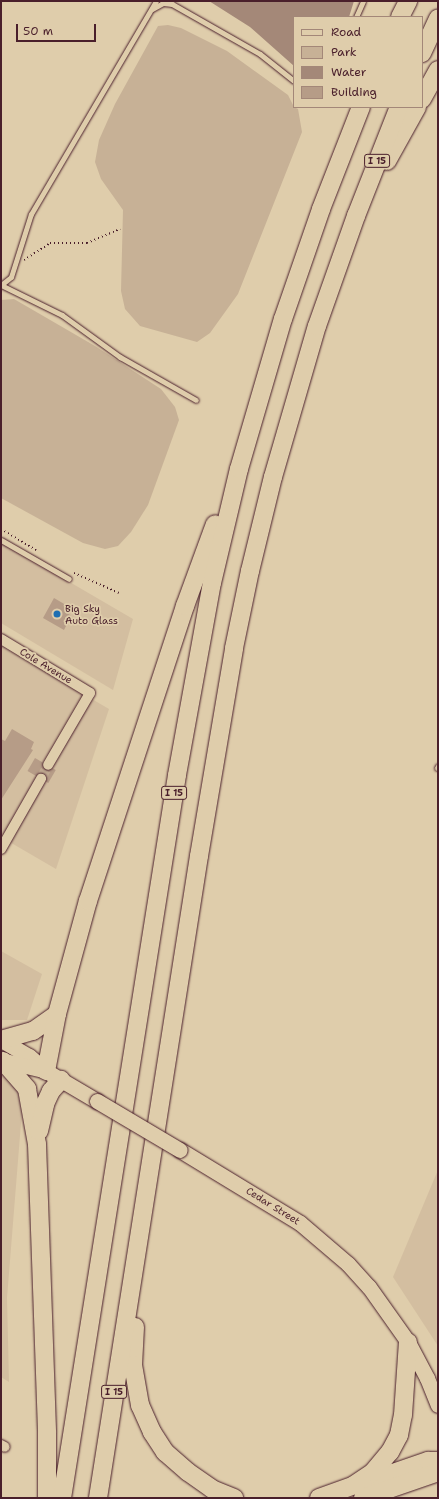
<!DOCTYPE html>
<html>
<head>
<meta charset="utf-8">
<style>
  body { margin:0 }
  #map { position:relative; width:439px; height:1499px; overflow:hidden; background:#dfcdab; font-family:"Shantell Sans",sans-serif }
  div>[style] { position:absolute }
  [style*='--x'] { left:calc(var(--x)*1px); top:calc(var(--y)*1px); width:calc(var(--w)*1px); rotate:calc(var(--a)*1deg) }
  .built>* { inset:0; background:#d3bea0 }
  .green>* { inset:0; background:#c7b196 }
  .water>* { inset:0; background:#a48878 }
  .building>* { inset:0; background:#b69c87; transform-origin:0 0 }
  .street-tunnel>* { height:10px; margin-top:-5px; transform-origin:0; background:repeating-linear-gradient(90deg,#c1aa91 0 10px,transparent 0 15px) }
  .path>* { height:2px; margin-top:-1px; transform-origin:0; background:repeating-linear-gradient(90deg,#4a1f2b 0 1px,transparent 0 4px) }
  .roads { filter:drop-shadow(0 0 1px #4a1f2b) drop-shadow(0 0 1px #4a1f2b) }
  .lane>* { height:5px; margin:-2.5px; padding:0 2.5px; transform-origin:2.5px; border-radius:2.5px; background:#dfcdab }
  .street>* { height:10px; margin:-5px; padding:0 5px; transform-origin:5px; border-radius:5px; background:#dfcdab }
  .primary>* { height:15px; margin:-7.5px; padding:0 7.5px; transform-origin:7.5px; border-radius:7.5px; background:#dfcdab }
  .highway>* { height:18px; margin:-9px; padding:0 9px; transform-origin:9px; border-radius:9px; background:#dfcdab }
  .bridges { filter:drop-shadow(0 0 1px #4a1f2b) drop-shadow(0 0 1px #4a1f2b) }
  .primary-bridge>* { height:15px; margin:-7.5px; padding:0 7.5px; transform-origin:7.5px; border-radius:7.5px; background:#dfcdab }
  .dots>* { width:11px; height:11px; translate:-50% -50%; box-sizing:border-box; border:2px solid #dfcdab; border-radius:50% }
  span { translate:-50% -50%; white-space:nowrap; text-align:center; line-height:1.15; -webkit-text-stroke:3.5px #dfcdab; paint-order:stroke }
  .shield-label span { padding:1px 3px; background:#dfcdab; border:1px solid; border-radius:3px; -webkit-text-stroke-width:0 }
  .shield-label { font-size:9px; color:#4a1f2b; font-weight:700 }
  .poi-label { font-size:10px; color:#4a1f2b }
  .left { translate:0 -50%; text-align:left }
  .street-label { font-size:10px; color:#4a1f2b }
  .frame { position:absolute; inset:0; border:2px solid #4a1f2b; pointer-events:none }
  .legend { position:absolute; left:293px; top:16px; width:130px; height:92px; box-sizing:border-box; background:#dfcdab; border:1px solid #a38778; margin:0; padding:5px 7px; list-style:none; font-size:12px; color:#4a1f2b }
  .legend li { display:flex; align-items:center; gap:8px; height:20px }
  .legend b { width:20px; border:1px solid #a38778 }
  .scale { position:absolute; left:16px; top:24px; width:80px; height:18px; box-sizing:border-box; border:2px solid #4a1f2b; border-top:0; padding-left:5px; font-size:12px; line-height:14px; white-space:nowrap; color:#4a1f2b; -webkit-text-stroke:3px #dfcdab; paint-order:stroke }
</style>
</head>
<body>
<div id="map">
  <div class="built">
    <div style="clip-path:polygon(1px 542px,133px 619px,113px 690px,1px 623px)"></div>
    <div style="clip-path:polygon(1px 646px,109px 709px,56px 869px,1px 837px)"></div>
    <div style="clip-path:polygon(1px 951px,42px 974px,27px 1020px,1px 1020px)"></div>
    <div style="clip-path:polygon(1px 1071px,23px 1098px,7px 1298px,9px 1382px,1px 1377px)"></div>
    <div style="clip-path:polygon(438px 1170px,438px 1346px,393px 1277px)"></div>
  </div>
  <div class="green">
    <div style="clip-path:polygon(168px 25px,181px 28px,227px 51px,288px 95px,294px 107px,298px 109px,302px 132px,238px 294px,210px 333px,197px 342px,140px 326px,125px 309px,121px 291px,123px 210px,101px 179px,95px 162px,99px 140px,115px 104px,158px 26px)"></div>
    <div style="clip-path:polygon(14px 299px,95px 346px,161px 389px,175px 407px,179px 420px,148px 505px,131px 532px,118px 546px,105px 549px,83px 543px,1px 498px,1px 300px)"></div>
  </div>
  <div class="water">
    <div style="clip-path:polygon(209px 1px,354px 1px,349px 17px,294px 17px,294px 66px,250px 27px)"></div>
  </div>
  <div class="building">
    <div style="clip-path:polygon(54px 598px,71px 608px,68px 613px,71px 616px,64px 630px,43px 618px)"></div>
    <div style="clip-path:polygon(12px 729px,34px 742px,31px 749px,33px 750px,1px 800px,1px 739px,5px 741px)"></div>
    <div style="left:35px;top:758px;width:24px;height:15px;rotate:30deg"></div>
  </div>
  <div class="street-tunnel">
    <div style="--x:41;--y:779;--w:16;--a:-63"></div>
  </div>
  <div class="path">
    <div style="--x:24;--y:260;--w:31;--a:-33"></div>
    <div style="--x:50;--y:243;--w:37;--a:0"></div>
    <div style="--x:87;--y:243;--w:36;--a:-23"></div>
    <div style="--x:1;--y:529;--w:41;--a:31"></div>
    <div style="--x:74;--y:573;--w:49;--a:24"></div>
  </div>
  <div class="roads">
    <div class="lane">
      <div style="--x:152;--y:9;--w:13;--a:-29"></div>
      <div style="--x:163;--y:3;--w:9;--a:6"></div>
      <div style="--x:172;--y:4;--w:101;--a:29.6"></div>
      <div style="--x:260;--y:54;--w:43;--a:38.5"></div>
      <div style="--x:356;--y:17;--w:17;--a:-66"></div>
      <div style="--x:1;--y:285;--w:13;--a:-39"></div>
      <div style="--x:11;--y:277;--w:66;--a:-72.4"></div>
      <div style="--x:31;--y:214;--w:247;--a:-59.6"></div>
      <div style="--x:1;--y:285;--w:68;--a:26.2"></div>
      <div style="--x:62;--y:315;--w:72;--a:35.9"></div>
      <div style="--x:120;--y:357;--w:87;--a:29.5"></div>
      <div style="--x:1;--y:540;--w:78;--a:29.8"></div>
      <div style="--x:437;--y:768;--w:2;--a:-63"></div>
    </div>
    <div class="street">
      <div style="--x:1;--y:639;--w:104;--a:31.2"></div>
      <div style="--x:90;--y:693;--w:83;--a:120.3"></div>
      <div style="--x:1;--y:849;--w:81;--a:-60.3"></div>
      <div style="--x:1;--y:1445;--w:4;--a:27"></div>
    </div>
    <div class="primary">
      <div style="--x:1;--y:1040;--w:32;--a:30"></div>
      <div style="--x:29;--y:1056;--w:23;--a:41"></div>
      <div style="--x:46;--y:1071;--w:59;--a:30.5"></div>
      <div style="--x:1;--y:1060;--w:43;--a:13.4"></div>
      <div style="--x:180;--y:1150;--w:140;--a:31.3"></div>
      <div style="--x:300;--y:1223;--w:63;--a:40.5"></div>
      <div style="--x:348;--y:1264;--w:31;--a:48"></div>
      <div style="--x:369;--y:1287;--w:67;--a:54.7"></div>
      <div style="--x:408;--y:1342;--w:41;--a:62.2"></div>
      <div style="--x:427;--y:1378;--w:29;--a:68"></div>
    </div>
    <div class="highway">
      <div style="--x:400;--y:17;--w:18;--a:-63"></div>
      <div style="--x:422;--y:53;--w:38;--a:-65"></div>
      <div style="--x:422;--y:99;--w:33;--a:-61"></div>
      <div style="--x:387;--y:161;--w:62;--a:-60.9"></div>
      <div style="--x:1;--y:1040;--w:33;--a:-16"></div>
      <div style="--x:33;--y:1031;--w:29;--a:-35"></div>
      <div style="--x:3;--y:1061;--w:37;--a:49"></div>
      <div style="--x:27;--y:1089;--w:56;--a:79.7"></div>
      <div style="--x:37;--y:1144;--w:289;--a:88"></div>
      <div style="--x:47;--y:1433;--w:65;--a:90"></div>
      <div style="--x:46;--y:1071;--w:58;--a:-79.1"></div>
      <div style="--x:57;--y:1014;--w:117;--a:-74.7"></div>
      <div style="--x:88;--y:901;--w:311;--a:-71.8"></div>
      <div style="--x:185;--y:606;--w:87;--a:-69.9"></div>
      <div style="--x:39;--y:1131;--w:28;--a:-77"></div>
      <div style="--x:45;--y:1104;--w:14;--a:-65"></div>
      <div style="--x:51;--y:1091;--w:15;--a:-48"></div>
      <div style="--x:135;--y:1327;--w:38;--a:93"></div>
      <div style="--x:133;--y:1365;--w:41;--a:80.1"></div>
      <div style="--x:140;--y:1405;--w:30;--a:66"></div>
      <div style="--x:152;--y:1432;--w:24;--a:57"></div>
      <div style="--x:165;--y:1452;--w:30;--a:41"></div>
      <div style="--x:188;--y:1472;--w:29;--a:35"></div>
      <div style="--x:212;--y:1489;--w:24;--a:22"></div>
      <div style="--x:364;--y:1483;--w:68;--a:-19"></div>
      <div style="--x:428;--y:1461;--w:10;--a:0"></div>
      <div style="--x:62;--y:1498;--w:732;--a:-80.96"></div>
      <div style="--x:177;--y:775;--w:195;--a:-79.7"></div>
      <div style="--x:212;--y:583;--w:117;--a:-76.7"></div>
      <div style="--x:239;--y:469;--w:156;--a:-73.7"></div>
      <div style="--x:283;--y:319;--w:116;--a:-70.9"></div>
      <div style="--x:321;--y:209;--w:110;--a:-68.6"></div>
      <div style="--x:98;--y:1498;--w:650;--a:-81.06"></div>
      <div style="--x:199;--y:856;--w:211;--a:-80.4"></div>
      <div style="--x:234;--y:648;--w:79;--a:-78.3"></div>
      <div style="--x:250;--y:571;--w:97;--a:-76.3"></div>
      <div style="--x:273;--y:477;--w:157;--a:-73.8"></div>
      <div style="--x:317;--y:326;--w:117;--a:-70.5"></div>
      <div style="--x:356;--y:216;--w:117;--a:-68.5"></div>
      <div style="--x:319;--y:1498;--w:37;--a:-20"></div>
      <div style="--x:354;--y:1485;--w:23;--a:-34"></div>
      <div style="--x:373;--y:1472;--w:26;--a:-50"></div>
      <div style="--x:390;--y:1452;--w:19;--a:-62"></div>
      <div style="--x:399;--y:1435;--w:20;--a:-79"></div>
      <div style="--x:403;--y:1415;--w:73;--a:-86.1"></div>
      <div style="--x:363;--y:1498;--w:79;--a:-19.1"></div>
    </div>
  </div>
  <div class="bridges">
    <div class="primary-bridge">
      <div style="--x:97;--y:1101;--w:96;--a:30.6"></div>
    </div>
  </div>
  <div class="dots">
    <div style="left:57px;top:614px;background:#1f6fb2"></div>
  </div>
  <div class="shield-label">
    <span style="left:377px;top:161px">I 15</span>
    <span style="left:174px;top:793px">I 15</span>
    <span style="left:114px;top:1392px">I 15</span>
  </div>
  <div class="poi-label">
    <span class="left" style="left:65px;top:614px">Big Sky<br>Auto Glass</span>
  </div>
  <div class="street-label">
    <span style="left:46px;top:666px;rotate:31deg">Cole Avenue</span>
    <span style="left:273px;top:1206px;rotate:32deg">Cedar Street</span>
  </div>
  <div class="frame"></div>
  <ul class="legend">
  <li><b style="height:5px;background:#dfcdab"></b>Road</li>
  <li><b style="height:11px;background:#c7b196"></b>Park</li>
  <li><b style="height:11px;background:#a48878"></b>Water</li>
  <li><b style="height:11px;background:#b69c87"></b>Building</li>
  </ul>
  <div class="scale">50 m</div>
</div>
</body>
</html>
